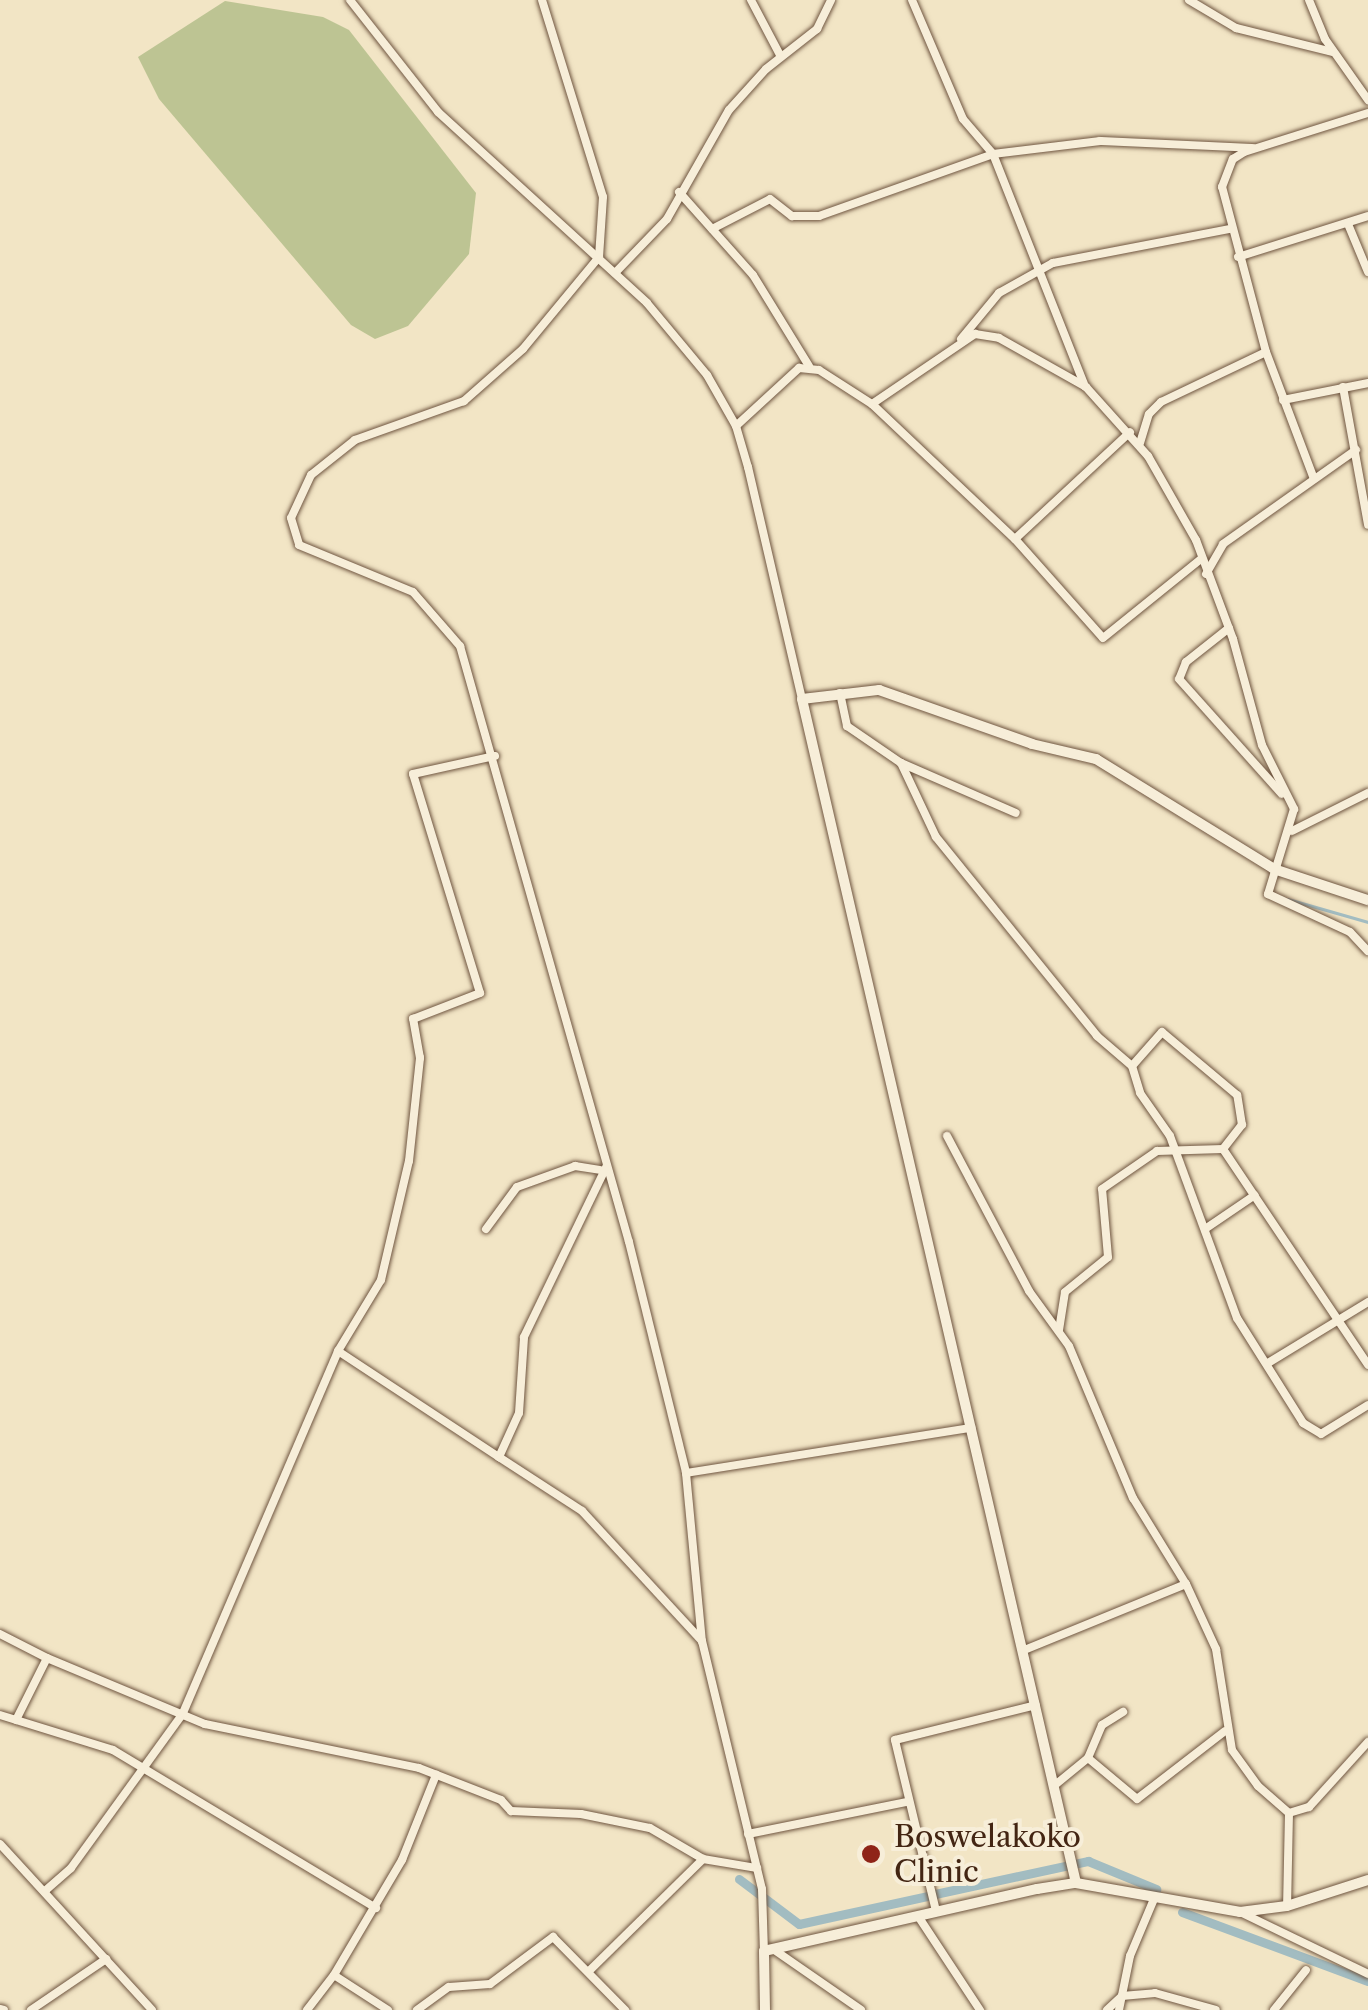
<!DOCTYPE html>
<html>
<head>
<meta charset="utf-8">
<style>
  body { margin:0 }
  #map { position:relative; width:1368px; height:2010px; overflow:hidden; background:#f2e5c5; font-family:"Libre Caslon Text",serif }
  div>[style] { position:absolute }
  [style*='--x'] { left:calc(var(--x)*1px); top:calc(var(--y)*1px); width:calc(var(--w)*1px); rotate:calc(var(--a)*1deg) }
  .green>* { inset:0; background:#bdc493 }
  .stream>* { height:2.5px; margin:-1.25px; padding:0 1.25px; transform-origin:1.25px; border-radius:1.25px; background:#a2bcc1 }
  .canal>* { height:9px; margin:-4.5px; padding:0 4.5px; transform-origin:4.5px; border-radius:4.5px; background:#a2bcc1 }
  .roads { filter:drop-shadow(0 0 2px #6f5540) drop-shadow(0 0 2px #6f5540) }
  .street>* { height:8px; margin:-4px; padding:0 4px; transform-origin:4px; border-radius:4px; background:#f7eed9 }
  .secondary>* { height:10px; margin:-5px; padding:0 5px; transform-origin:5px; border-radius:5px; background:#f7eed9 }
  .dots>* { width:28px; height:28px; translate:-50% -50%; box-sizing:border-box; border:5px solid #f7eed9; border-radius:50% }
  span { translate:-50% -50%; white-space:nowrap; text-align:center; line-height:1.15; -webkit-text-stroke:8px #f7eed9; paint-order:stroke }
  .poi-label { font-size:30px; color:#432513 }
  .left { translate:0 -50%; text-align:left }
</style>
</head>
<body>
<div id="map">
  <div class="green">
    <div style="clip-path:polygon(225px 1px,323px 17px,349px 30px,476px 193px,469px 254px,408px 326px,375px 339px,351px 325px,159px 99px,138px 57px)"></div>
  </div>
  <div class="stream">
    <div style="--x:1288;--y:899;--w:83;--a:16"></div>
  </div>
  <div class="canal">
    <div style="--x:739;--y:1879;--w:75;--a:36.9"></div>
    <div style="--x:799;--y:1924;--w:131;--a:-12.3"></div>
    <div style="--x:935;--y:1894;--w:157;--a:-12.2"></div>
    <div style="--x:1088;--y:1861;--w:74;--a:22.4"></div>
    <div style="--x:1182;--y:1912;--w:198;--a:20.4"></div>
  </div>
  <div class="roads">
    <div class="street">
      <div style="--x:350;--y:0;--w:142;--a:51.8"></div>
      <div style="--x:438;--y:112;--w:283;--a:42.4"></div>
      <div style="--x:647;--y:303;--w:94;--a:50.2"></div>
      <div style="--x:707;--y:375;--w:59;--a:60.4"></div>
      <div style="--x:736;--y:426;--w:43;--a:73.7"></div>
      <div style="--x:748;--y:467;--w:238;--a:76.9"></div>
      <div style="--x:542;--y:0;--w:206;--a:72.8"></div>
      <div style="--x:603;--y:197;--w:60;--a:93.8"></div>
      <div style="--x:599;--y:257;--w:119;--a:129.6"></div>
      <div style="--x:523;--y:349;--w:79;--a:138.6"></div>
      <div style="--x:464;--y:401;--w:116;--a:160.3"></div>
      <div style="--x:355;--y:440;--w:56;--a:141.5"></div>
      <div style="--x:311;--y:475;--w:47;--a:114.9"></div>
      <div style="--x:291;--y:518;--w:28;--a:73"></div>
      <div style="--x:299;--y:545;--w:123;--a:22.4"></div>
      <div style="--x:413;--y:592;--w:72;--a:49"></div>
      <div style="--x:460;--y:646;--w:619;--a:74.17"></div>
      <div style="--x:629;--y:1242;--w:238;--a:76.1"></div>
      <div style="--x:686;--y:1473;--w:169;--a:84.6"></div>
      <div style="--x:702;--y:1641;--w:255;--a:76.4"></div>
      <div style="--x:762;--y:1889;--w:62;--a:88.2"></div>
      <div style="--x:751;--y:0;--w:64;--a:62.2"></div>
      <div style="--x:912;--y:0;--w:129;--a:66.8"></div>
      <div style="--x:963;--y:119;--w:46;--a:49.4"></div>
      <div style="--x:993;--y:154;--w:250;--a:68.4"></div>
      <div style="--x:1189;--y:0;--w:55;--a:30.8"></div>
      <div style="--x:1236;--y:28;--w:99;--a:14"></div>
      <div style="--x:1309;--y:0;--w:42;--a:67.7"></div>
      <div style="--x:1325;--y:39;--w:75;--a:54.8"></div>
      <div style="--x:679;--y:192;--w:111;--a:48.3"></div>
      <div style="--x:753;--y:275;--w:107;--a:58.4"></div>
      <div style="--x:1348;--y:224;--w:52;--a:67.4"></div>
      <div style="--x:712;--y:229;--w:65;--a:-27.3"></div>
      <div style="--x:770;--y:199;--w:28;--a:38"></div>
      <div style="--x:792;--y:216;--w:27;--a:0"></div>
      <div style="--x:819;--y:216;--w:185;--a:-19.6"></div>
      <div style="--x:993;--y:154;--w:108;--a:-6.9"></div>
      <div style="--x:1100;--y:141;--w:153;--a:2.6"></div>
      <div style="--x:1238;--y:257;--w:136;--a:-17.5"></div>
      <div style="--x:615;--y:273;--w:75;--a:-46.1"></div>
      <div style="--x:667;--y:219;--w:125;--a:-60.4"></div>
      <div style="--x:729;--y:110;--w:55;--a:-47.9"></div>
      <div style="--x:766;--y:69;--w:65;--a:-38.1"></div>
      <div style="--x:817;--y:29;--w:32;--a:-64"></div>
      <div style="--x:961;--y:339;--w:60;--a:-50.4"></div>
      <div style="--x:999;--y:293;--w:62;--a:-29.1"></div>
      <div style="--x:1053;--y:263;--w:179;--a:-10.9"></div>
      <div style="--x:1343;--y:387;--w:140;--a:79.7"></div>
      <div style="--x:1283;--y:400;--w:87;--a:-11.3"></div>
      <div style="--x:872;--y:404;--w:197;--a:43.4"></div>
      <div style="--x:1015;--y:539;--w:157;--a:-42.9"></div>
      <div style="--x:736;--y:426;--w:86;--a:-42.6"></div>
      <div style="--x:799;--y:368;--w:20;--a:6"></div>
      <div style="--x:819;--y:370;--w:63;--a:32.7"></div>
      <div style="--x:872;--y:404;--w:125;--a:-34.2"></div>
      <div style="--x:975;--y:334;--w:24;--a:9"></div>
      <div style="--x:999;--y:338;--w:100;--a:29.4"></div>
      <div style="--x:1086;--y:387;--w:93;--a:48.1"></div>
      <div style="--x:1148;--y:456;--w:97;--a:60.3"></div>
      <div style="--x:1196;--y:540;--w:106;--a:69.5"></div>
      <div style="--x:1233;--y:639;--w:110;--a:74.7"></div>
      <div style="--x:1262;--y:745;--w:72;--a:63.4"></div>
      <div style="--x:1294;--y:809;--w:89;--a:107"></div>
      <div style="--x:1268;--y:894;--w:90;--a:24.9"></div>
      <div style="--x:1350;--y:932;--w:26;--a:47"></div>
      <div style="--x:1140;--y:443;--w:30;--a:-73"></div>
      <div style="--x:1149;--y:414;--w:17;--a:-45"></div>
      <div style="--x:1161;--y:402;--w:116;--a:-25.5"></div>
      <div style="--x:1314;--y:479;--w:136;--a:-110.7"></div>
      <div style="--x:1266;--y:352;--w:171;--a:-104.9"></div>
      <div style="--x:1222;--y:187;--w:30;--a:-69"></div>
      <div style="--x:1233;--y:159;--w:13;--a:-32"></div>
      <div style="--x:1244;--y:152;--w:130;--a:-17.5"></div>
      <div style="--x:1015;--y:539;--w:132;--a:48.4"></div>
      <div style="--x:1103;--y:638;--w:127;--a:-38.9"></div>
      <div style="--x:1206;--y:574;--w:34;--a:-60"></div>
      <div style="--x:1223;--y:544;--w:163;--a:-35.3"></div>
      <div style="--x:1229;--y:628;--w:55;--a:141.7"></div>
      <div style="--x:1186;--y:662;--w:18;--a:112"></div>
      <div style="--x:1179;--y:679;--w:154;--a:48.2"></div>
      <div style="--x:840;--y:693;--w:34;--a:78"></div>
      <div style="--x:847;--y:726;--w:65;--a:34.4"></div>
      <div style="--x:901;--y:763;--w:82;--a:64.7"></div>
      <div style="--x:936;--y:837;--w:256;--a:51"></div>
      <div style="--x:1097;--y:1036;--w:46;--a:40.6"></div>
      <div style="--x:1132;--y:1066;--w:28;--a:73"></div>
      <div style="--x:1140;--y:1093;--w:52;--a:55.1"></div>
      <div style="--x:1170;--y:1136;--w:194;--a:69.8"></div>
      <div style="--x:1237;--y:1318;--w:124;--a:57.8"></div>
      <div style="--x:1303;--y:1423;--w:21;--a:31"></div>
      <div style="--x:1321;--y:1434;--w:55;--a:-31.7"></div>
      <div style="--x:901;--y:763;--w:125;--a:23.5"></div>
      <div style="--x:1292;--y:831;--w:85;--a:-26.6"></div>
      <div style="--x:947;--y:1136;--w:175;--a:62.1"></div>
      <div style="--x:1029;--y:1291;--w:68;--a:54"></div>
      <div style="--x:1069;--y:1346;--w:165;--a:67.2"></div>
      <div style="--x:1133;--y:1498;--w:101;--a:58.4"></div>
      <div style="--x:1186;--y:1584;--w:175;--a:157.8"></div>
      <div style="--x:1223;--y:1149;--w:260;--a:56.1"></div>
      <div style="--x:486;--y:1229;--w:52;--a:-53.6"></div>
      <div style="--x:517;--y:1187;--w:62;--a:-19.9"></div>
      <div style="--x:575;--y:1166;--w:25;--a:9"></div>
      <div style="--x:1205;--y:1229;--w:60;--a:-34.2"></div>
      <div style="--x:1059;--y:1330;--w:38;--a:-81"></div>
      <div style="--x:1065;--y:1292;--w:55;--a:-39.1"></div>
      <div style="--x:1108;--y:1257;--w:68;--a:-95"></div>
      <div style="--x:1102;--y:1189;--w:67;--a:-34.6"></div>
      <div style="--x:1157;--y:1151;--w:66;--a:-1.7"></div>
      <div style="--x:1223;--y:1149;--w:31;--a:-52"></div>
      <div style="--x:1242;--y:1125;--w:30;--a:-99"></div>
      <div style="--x:1237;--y:1095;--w:98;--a:-140"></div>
      <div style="--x:1162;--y:1032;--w:45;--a:131.4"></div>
      <div style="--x:338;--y:1351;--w:193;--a:33.4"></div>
      <div style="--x:499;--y:1457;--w:48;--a:-65.6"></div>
      <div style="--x:519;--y:1413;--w:76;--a:-86.2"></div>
      <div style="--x:524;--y:1337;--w:189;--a:-64.2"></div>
      <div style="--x:1268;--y:1363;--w:117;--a:-31.4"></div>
      <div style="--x:499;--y:1457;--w:99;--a:33"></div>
      <div style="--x:582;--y:1511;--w:176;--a:47.3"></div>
      <div style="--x:686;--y:1473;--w:289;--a:-9"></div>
      <div style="--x:1186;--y:1584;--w:72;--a:65.2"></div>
      <div style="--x:1216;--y:1649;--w:102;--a:81"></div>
      <div style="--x:1232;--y:1750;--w:44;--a:54.2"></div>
      <div style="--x:1258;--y:1786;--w:41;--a:41.1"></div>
      <div style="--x:1289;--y:1813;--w:93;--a:91.2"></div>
      <div style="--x:0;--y:1634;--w:53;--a:27.1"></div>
      <div style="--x:0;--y:1715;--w:118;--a:17.2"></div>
      <div style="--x:113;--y:1750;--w:307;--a:31"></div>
      <div style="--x:16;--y:1720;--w:69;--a:-63.4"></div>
      <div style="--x:47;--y:1658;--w:171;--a:22.7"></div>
      <div style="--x:205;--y:1724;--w:218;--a:11.6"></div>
      <div style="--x:419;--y:1768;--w:88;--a:21.3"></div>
      <div style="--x:501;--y:1800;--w:15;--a:48"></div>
      <div style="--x:511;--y:1811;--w:70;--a:2.5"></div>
      <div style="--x:581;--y:1814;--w:70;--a:11.5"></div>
      <div style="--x:650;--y:1828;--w:61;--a:30.3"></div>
      <div style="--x:703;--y:1859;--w:55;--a:9.5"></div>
      <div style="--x:1088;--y:1758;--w:64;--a:39.9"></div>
      <div style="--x:1137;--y:1799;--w:111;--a:-37.7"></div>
      <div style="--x:1055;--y:1785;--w:43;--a:-39.3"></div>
      <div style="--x:1088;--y:1758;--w:36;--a:-67"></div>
      <div style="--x:1102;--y:1725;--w:25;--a:-32"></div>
      <div style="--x:1289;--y:1813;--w:21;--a:-17"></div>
      <div style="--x:1309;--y:1807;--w:88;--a:-47.8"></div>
      <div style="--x:748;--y:1834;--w:161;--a:-11.4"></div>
      <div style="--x:0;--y:1844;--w:225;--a:47.5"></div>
      <div style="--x:46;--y:1890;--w:33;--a:-41"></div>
      <div style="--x:71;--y:1868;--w:191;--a:-54.1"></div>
      <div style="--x:183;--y:1713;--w:394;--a:-66.8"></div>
      <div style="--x:338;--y:1351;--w:83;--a:-58.8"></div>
      <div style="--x:381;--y:1280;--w:122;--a:-76.8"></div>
      <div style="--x:409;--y:1161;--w:104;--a:-83.9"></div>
      <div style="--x:420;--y:1058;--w:40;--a:-100"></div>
      <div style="--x:413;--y:1019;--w:72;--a:-21.2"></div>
      <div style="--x:480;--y:993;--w:229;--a:-107"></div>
      <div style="--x:413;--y:774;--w:84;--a:-12.4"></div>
      <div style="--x:936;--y:1911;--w:176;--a:-103.5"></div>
      <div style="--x:895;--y:1740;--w:145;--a:-13.9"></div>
      <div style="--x:1242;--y:1913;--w:140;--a:25.8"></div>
      <div style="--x:918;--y:1916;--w:113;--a:56.6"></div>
      <div style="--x:773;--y:1949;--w:107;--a:34.7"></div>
      <div style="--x:589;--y:1971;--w:160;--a:-44.5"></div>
      <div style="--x:0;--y:2009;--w:4;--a:14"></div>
      <div style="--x:31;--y:2010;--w:91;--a:-34.2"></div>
      <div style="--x:307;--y:2010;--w:44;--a:-52.4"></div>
      <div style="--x:388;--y:2010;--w:64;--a:-147.1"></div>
      <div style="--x:334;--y:1975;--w:134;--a:-59.4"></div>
      <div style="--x:402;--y:1860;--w:92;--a:-68.2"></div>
      <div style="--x:417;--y:2010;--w:39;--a:-36"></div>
      <div style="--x:449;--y:1987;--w:41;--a:-4.2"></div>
      <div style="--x:490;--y:1984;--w:79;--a:-36.7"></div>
      <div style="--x:553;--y:1937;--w:103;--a:45.4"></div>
      <div style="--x:1107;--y:2010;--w:21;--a:-43"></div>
      <div style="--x:1122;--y:1996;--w:33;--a:-5"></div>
      <div style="--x:1155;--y:1993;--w:63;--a:15.6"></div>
      <div style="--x:1119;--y:2010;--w:55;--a:-78.5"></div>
      <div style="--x:1130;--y:1956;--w:62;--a:-67.2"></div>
      <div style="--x:1274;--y:2010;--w:51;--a:-51.3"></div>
    </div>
    <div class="secondary">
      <div style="--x:1076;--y:1883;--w:1215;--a:-103.03"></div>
      <div style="--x:802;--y:699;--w:78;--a:-6.7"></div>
      <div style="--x:879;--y:690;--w:162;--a:19.4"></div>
      <div style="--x:1032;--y:744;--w:66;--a:13.2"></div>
      <div style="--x:1096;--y:759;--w:209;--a:31.7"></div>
      <div style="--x:1274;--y:869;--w:99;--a:18.3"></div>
      <div style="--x:765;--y:2010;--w:59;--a:-91"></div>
      <div style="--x:764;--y:1951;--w:280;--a:-12.8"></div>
      <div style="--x:1037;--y:1889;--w:39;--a:-9"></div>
      <div style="--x:1076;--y:1883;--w:167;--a:10"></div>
      <div style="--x:1240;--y:1912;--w:47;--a:-7.3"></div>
      <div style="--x:1287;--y:1906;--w:85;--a:-17.8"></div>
    </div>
  </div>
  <div class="dots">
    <div style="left:871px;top:1854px;background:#8f2418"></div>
  </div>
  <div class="poi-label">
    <span class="left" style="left:894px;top:1854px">Boswelakoko<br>Clinic</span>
  </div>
</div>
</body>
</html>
